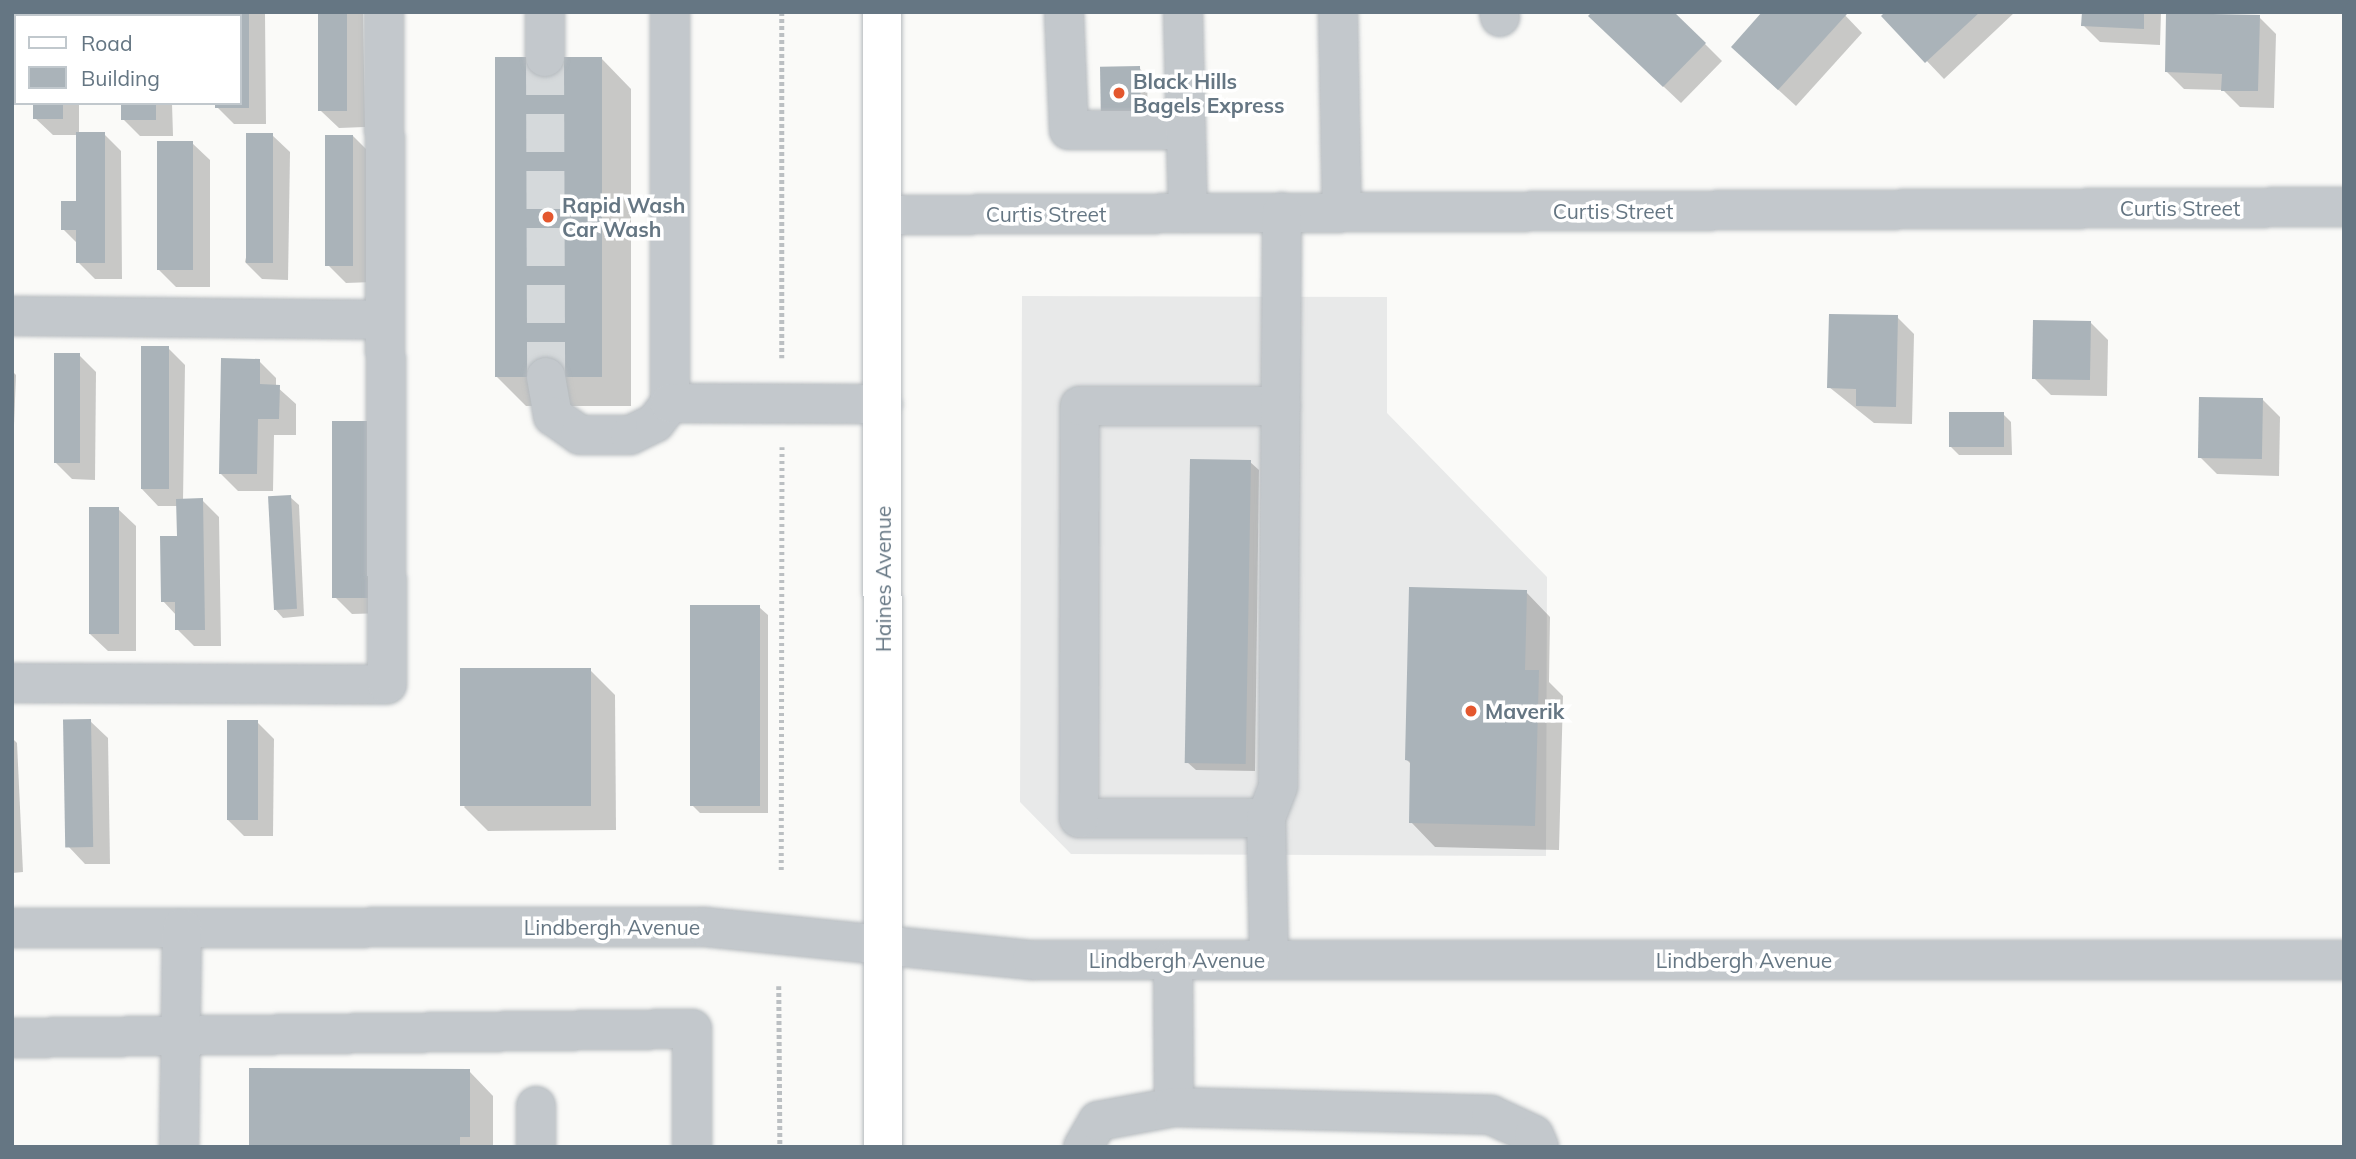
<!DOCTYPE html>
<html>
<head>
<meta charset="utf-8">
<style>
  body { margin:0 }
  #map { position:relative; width:2356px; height:1159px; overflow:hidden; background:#fafaf8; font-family:Mulish,sans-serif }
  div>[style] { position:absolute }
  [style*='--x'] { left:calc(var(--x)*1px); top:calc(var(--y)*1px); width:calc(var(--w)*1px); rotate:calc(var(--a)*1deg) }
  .built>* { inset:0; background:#e8e9e9 }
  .shadow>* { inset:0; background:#0003; transform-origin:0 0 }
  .building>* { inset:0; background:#aab3b9; transform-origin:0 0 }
  .minor-tunnel>* { height:38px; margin-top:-19px; transform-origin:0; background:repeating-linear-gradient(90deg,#d5d9db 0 38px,transparent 0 57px) }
  .path>* { height:4.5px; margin-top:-2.25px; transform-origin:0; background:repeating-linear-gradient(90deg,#bbbfc2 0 3.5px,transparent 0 7px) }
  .roads { filter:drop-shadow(0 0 2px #b5babe) drop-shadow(0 0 2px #b5babe) }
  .minor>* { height:38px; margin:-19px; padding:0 19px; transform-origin:19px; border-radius:19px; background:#c3c8cc }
  .major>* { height:38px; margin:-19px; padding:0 19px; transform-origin:19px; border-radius:19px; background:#fff }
  .dots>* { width:19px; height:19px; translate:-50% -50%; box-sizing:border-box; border:4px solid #fff; border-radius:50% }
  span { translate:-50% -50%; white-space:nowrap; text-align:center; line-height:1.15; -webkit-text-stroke:7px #fff; paint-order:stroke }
  .poi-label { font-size:21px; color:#657683; font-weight:700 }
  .left { translate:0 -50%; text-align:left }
  .street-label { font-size:21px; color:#657683 }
  .frame { position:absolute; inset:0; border:14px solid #657683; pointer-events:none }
  .legend { position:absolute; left:14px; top:14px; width:228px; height:91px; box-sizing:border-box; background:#fff; border:2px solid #c1c8cd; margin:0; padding:9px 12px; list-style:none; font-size:21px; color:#657683 }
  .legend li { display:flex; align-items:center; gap:14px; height:35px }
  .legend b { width:35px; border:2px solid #c1c8cd }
</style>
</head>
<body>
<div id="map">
  <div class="built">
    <div style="clip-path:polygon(1022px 296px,1387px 297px,1387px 413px,1547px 577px,1546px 856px,1071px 854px,1020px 802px)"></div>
  </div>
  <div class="shadow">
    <div style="left:33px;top:12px;width:43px;height:4px"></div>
    <div style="left:122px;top:12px;width:45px;height:4px"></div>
    <div style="clip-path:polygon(216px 12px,265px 12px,266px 124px,234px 124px,217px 107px,240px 103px,240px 16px)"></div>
    <div style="clip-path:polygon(319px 12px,363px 12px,365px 127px,339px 128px,321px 111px)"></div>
    <div style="clip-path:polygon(1842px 12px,1862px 33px,1796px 106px,1750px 64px)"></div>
    <div style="clip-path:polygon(1888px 12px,2015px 12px,1944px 79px,1884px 16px)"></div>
    <div style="clip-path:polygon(2084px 12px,2161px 12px,2160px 45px,2100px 42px,2083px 25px)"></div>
    <div style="clip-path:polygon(2259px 17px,2276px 34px,2274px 108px,2240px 107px,2223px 90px,2184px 89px,2167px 72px)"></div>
    <div style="clip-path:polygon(1607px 33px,1705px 44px,1722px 61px,1681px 103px)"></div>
    <div style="clip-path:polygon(601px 58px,631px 89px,631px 406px,526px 406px,496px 376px)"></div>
    <div style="clip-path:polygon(1139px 68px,1147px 76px,1148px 125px,1111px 126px)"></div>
    <div style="clip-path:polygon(35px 103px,79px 103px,79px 134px,104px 134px,121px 151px,122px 279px,95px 279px,78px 262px,78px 244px,63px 229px,78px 203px,77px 135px,53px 135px,35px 118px)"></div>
    <div style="clip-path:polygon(123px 103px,172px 103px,173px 136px,140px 136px,123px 119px)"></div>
    <div style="clip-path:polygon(272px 135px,290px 152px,288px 280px,262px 279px,245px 262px)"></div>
    <div style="clip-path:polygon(353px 136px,370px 153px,373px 282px,346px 283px,329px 266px)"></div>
    <div style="clip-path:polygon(192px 143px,210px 160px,210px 287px,176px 287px,159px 270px)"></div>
    <div style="clip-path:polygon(1897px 317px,1914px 334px,1912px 424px,1874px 423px,1829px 387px)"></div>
    <div style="clip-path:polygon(2091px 323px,2108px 340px,2107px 396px,2051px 395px,2034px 378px)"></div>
    <div style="clip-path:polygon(168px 348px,185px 365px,183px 501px,202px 500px,219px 517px,221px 646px,194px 646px,177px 629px,177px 616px,163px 601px,179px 537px,178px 506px,158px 506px,141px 488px)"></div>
    <div style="clip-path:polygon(79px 355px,96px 372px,95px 480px,72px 479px,55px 462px)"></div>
    <div style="clip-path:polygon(259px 361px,276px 378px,276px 386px,296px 404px,296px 435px,274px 435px,273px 491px,238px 491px,221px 474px)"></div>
    <div style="clip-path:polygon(12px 371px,16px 375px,12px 475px)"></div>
    <div style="clip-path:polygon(2263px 400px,2280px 417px,2279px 476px,2217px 474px,2200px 457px)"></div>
    <div style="clip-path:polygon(2003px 414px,2011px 422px,2012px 455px,1959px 455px,1951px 447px)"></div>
    <div style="clip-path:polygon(367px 423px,385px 613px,352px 614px,335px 597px)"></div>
    <div style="clip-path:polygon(1250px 462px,1259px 470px,1255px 771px,1196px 770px,1187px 762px)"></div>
    <div style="clip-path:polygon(290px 497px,299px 505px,304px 616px,283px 618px,275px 609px)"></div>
    <div style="clip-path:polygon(118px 509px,136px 526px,136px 651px,108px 651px,90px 634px)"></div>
    <div style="clip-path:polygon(1526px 592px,1550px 617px,1549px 682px,1563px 696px,1559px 850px,1435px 847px,1411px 822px,1412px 765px,1406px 759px)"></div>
    <div style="clip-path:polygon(759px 607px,768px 615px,768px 813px,700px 813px,692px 805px)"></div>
    <div style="clip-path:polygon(590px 670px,615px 695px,616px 830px,488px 831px,464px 807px)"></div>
    <div style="clip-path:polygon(90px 721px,108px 738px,110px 864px,85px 864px,68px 846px)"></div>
    <div style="clip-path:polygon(257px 722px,274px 739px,273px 836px,244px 836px,227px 819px)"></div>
    <div style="clip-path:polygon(12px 738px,17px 743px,23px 872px,12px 873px)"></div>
    <div style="clip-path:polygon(469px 1071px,493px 1096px,493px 1147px,250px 1147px)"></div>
  </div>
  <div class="building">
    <div style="clip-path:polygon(214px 12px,249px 12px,249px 108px,215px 108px,215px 103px,240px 103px,240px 16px)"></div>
    <div style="left:318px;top:12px;width:29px;height:99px"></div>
    <div style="clip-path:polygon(1592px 12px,1674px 12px,1706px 43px,1663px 87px,1588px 16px)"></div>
    <div style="clip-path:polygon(1762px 12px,1844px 12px,1847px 14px,1778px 90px,1731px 47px)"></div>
    <div style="clip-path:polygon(1885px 12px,1980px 12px,1925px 63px,1881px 16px)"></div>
    <div style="clip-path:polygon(2082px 12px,2144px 12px,2144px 29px,2081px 26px)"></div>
    <div style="clip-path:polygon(2166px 13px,2260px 15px,2258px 91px,2221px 91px,2222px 74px,2165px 72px)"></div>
    <div style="left:495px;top:57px;width:107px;height:320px"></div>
    <div style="left:1140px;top:66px;width:51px;height:40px;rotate:89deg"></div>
    <div style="left:33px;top:103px;width:30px;height:16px"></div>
    <div style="left:121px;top:103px;width:35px;height:17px"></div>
    <div style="clip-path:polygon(76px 132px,105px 132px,105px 263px,76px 263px,76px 230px,61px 230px,61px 201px,76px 201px)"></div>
    <div style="left:246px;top:133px;width:27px;height:130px"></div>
    <div style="left:325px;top:135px;width:28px;height:131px"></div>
    <div style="left:157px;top:141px;width:36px;height:129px"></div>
    <div style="clip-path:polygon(1829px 314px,1898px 315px,1896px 407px,1856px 406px,1856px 389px,1827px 388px)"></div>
    <div style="left:2033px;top:320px;width:58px;height:59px;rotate:1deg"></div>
    <div style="left:141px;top:346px;width:28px;height:143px"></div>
    <div style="left:54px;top:353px;width:26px;height:110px"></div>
    <div style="clip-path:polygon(221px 358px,260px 359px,260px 384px,280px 385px,279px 419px,258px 419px,257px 474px,219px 474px)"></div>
    <div style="left:2199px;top:397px;width:64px;height:61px;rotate:1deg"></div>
    <div style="left:2004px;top:412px;width:35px;height:55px;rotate:90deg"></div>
    <div style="left:332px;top:421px;width:36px;height:177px"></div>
    <div style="left:1190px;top:459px;width:61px;height:304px;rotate:1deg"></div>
    <div style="left:291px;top:495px;width:114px;height:23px;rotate:87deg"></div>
    <div style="clip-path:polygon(203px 498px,205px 630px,175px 630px,175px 602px,161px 602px,160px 536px,177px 536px,176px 499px)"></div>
    <div style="left:119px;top:507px;width:127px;height:30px;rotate:90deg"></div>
    <div style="clip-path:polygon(1409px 587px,1527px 590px,1525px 670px,1539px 670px,1535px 826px,1409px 823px,1410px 761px,1405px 760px)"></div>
    <div style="left:690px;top:605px;width:70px;height:201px"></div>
    <div style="left:591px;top:668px;width:138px;height:131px;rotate:90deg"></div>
    <div style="left:91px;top:719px;width:128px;height:28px;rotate:89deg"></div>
    <div style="left:227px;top:720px;width:31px;height:100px"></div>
    <div style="clip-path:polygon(249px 1068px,470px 1069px,470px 1137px,460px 1137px,460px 1147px,249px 1147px)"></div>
  </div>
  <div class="minor-tunnel">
    <div style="--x:545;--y:57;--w:320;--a:89.8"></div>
  </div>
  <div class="path">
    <div style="--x:782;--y:12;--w:346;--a:90"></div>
    <div style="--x:781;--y:870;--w:423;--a:-89.9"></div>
    <div style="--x:779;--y:986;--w:161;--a:89.6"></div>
  </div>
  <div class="roads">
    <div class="minor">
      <div style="--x:545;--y:12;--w:45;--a:90"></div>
      <div style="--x:1064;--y:12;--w:118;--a:87.6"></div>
      <div style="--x:1069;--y:130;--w:117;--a:0"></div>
      <div style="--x:1183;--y:12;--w:201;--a:88.6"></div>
      <div style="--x:1338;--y:12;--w:200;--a:88.9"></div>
      <div style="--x:1499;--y:12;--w:5;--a:79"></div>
      <div style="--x:883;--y:215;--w:1461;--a:-0.31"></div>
      <div style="--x:12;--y:316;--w:373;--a:0.6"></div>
      <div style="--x:546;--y:377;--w:40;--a:80"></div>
      <div style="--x:553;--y:416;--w:33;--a:35"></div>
      <div style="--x:580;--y:435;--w:50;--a:0"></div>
      <div style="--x:630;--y:435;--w:28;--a:-26"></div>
      <div style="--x:655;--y:423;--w:25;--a:-53"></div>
      <div style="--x:670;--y:403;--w:391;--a:-90"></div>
      <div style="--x:670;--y:403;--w:213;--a:0.3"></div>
      <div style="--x:12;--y:683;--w:375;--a:0.2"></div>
      <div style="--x:387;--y:684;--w:672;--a:-90.26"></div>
      <div style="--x:1266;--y:818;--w:187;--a:180"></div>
      <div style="--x:1079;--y:818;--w:412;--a:-89.9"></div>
      <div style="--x:1080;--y:406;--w:201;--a:0"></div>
      <div style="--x:12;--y:928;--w:693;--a:-0.08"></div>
      <div style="--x:705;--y:927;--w:329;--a:5.8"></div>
      <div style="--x:1032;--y:960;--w:1312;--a:0"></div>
      <div style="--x:1173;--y:960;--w:147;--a:89.6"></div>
      <div style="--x:1269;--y:960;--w:142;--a:-91.2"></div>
      <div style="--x:1266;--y:818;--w:34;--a:-69"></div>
      <div style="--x:1278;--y:786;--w:574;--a:-89.6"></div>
      <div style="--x:12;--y:1038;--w:680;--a:-0.76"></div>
      <div style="--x:692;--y:1029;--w:118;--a:90"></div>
      <div style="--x:179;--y:1147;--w:219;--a:-89.2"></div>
      <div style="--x:536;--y:1147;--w:41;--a:-90"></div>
      <div style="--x:1083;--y:1147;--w:30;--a:-60"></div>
      <div style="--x:1098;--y:1121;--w:77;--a:-10.4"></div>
      <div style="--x:1174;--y:1107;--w:317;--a:1.4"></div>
      <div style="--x:1491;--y:1115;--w:47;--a:24.9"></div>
      <div style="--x:1534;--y:1135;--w:13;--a:67"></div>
    </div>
    <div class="major">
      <div style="--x:882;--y:12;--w:1135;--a:89.95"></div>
    </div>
  </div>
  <div class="dots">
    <div style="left:1119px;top:93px;background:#e4572e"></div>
    <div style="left:548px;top:217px;background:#e4572e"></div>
    <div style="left:1471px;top:711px;background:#e4572e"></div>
  </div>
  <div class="poi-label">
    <span class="left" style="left:1133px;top:93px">Black Hills<br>Bagels Express</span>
    <span class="left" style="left:562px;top:217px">Rapid Wash<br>Car Wash</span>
    <span class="left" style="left:1485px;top:711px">Maverik</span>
  </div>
  <div class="street-label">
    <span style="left:2180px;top:208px">Curtis Street</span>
    <span style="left:1613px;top:211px">Curtis Street</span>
    <span style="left:1046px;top:214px">Curtis Street</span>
    <span style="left:883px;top:579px;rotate:-90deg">Haines Avenue</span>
    <span style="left:612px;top:927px">Lindbergh Avenue</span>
    <span style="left:1177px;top:960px">Lindbergh Avenue</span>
    <span style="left:1744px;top:960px">Lindbergh Avenue</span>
  </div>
  <div class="frame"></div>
  <ul class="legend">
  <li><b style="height:9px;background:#fff"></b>Road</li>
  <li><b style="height:19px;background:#aab3b9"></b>Building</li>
  </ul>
</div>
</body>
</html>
